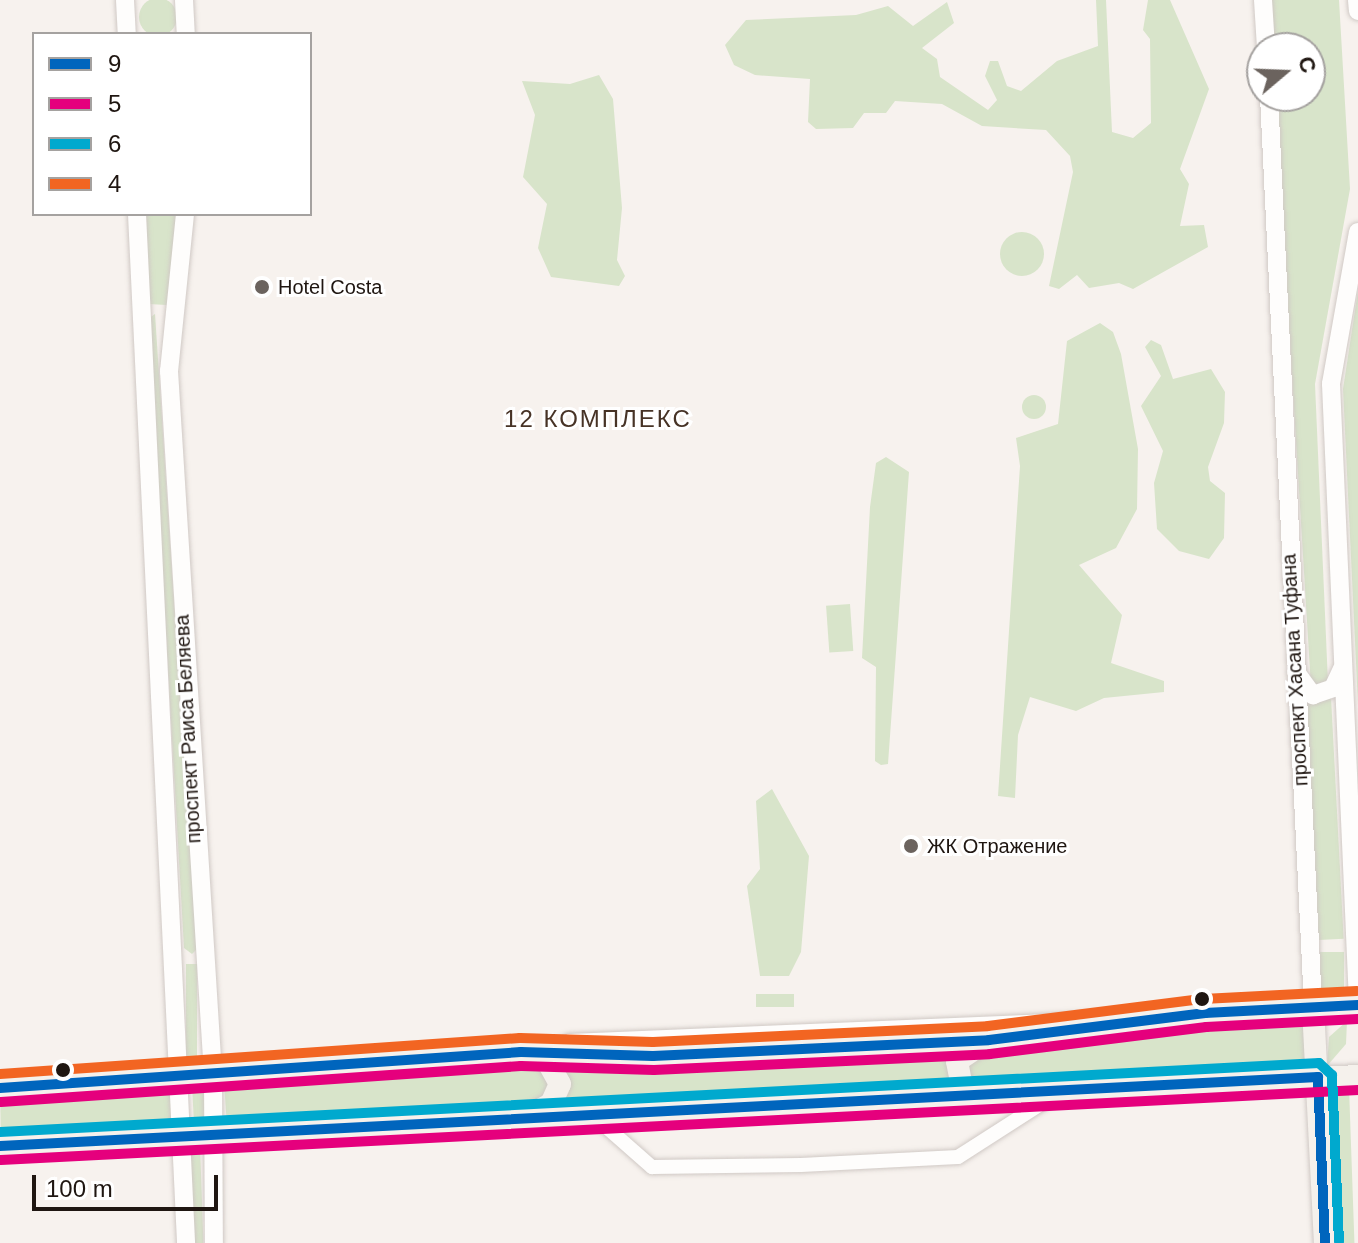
<!DOCTYPE html>
<html>
<head>
<meta charset="utf-8">
<style>
  body { margin:0 }
  #map { position:relative; width:1358px; height:1243px; overflow:hidden; background:#f7f2ee; font-family:Helvetica,sans-serif }
  div>[style] { position:absolute }
  [style*='--x'] { left:calc(var(--x)*1px); top:calc(var(--y)*1px); width:calc(var(--w)*1px); rotate:calc(var(--a)*1deg) }
  .green>* { inset:0; background:#d8e4ca; transform-origin:0 0 }
  .round { border-radius:50% }
  .roads { filter:drop-shadow(0 0 2px #d0c9c5) drop-shadow(0 0 2px #d0c9c5) }
  .minor>* { height:14px; margin:-7px; padding:0 7px; transform-origin:7px; border-radius:7px; background:#fefdfc }
  .tertiary>* { height:18px; margin:-9px; padding:0 9px; transform-origin:9px; border-radius:9px; background:#fefdfc }
  .secondary>* { height:22px; margin:-11px; padding:0 11px; transform-origin:11px; border-radius:11px; background:#f5f1ec }
  .bus-1>* { height:10px; margin:-5px; padding:0 5px; transform-origin:5px; border-radius:5px; background:#0065bd }
  .bus-2>* { height:10px; margin:-5px; padding:0 5px; transform-origin:5px; border-radius:5px; background:#e5007d }
  .bus-3>* { height:10px; margin:-5px; padding:0 5px; transform-origin:5px; border-radius:5px; background:#00a9ce }
  .bus-4>* { height:10px; margin:-5px; padding:0 5px; transform-origin:5px; border-radius:5px; background:#f26522 }
  .dots>* { width:22px; height:22px; translate:-50% -50%; box-sizing:border-box; border:4px solid #fff; border-radius:50% }
  span { translate:-50% -50%; white-space:nowrap; text-align:center; line-height:1.15; -webkit-text-stroke:6px #fff; paint-order:stroke }
  .poi-label { font-size:20px; color:#1f1611 }
  .left { translate:0 -50%; text-align:left }
  .street-label { font-size:20px; color:#1f1611 }
  .quarter-label { font-size:24px; color:#473326; letter-spacing:2px }
  .legend { position:absolute; left:32px; top:32px; width:280px; height:184px; box-sizing:border-box; background:#fff; border:2px solid #a5a2a0; margin:0; padding:10px 14px; list-style:none; font-size:24px; color:#1f1611 }
  .legend li { display:flex; align-items:center; gap:16px; height:40px }
  .legend b { width:40px; border:2px solid #a5a2a0 }
  .north { position:absolute; left:1246px; top:32px; width:80px; height:80px; box-sizing:border-box; background:#fff; border:2px solid #a5a2a0; border-radius:50%; rotate:71deg; font-size:22px; font-weight:700; line-height:32px; text-align:center; color:#1f1611 }
  .north::after { content:''; display:block; margin:auto; width:28px; height:36px; background:#6b635e; clip-path:polygon(50% 0,100% 100%,50% 72%,0 100%) }
  .scale { position:absolute; left:32px; top:1175px; width:186px; height:36px; box-sizing:border-box; border:4px solid #1f1611; border-top:0; padding-left:10px; font-size:24px; line-height:28px; white-space:nowrap; color:#1f1611; -webkit-text-stroke:6px #fff; paint-order:stroke }
</style>
</head>
<body>
<div id="map">
  <div class="green">
    <div class="round" style="left:139px;top:-2px;width:38px;height:38px"></div>
    <div style="clip-path:polygon(1096px 0,1106px 0,1112px 132px,1133px 138px,1151px 123px,1150px 39px,1143px 30px,1148px 0,1170px 0,1209px 89px,1180px 169px,1189px 184px,1180px 226px,1204px 225px,1208px 247px,1133px 289px,1119px 283px,1089px 288px,1077px 275px,1059px 289px,1049px 286px,1073px 172px,1070px 156px,1046px 130px,982px 126px,942px 104px,895px 101px,886px 113px,864px 113px,853px 128px,816px 129px,808px 122px,810px 79px,755px 75px,734px 65px,725px 45px,746px 20px,856px 15px,888px 6px,913px 26px,947px 2px,954px 23px,922px 48px,937px 59px,940px 77px,988px 110px,997px 100px,985px 76px,990px 61px,998px 61px,1007px 86px,1021px 91px,1057px 61px,1098px 46px)"></div>
    <div style="clip-path:polygon(1271px 0,1339px 0,1350px 189px,1315px 384px,1328px 683px,1311px 687px,1275px 96px,1310px 96px,1310px 48px,1273px 48px)"></div>
    <div style="clip-path:polygon(599px 75px,613px 99px,622px 208px,617px 260px,625px 276px,619px 286px,551px 277px,538px 248px,547px 204px,523px 177px,535px 115px,522px 81px,570px 84px)"></div>
    <div style="clip-path:polygon(145px 214px,179px 214px,167px 305px,148px 304px)"></div>
    <div class="round" style="left:1000px;top:232px;width:44px;height:44px"></div>
    <div style="clip-path:polygon(1358px 291px,1358px 705px,1343px 389px)"></div>
    <div style="clip-path:polygon(155px 314px,197px 949px,192px 954px,184px 948px,148px 319px)"></div>
    <div style="clip-path:polygon(1100px 323px,1113px 332px,1121px 354px,1138px 449px,1137px 509px,1116px 548px,1079px 565px,1122px 615px,1111px 663px,1164px 681px,1164px 692px,1104px 698px,1076px 711px,1030px 697px,1018px 735px,1015px 798px,998px 796px,1020px 466px,1016px 438px,1058px 424px,1067px 341px)"></div>
    <div style="clip-path:polygon(1151px 340px,1161px 345px,1173px 379px,1211px 369px,1225px 392px,1224px 423px,1208px 467px,1210px 481px,1225px 493px,1224px 538px,1209px 559px,1179px 551px,1157px 529px,1154px 483px,1163px 451px,1141px 406px,1161px 376px,1145px 347px)"></div>
    <div class="round" style="left:1022px;top:395px;width:24px;height:24px"></div>
    <div style="clip-path:polygon(886px 457px,909px 472px,888px 764px,881px 765px,875px 761px,876px 667px,862px 658px,870px 507px,876px 463px)"></div>
    <div style="left:850px;top:604px;width:47px;height:24px;rotate:86deg"></div>
    <div style="left:1331px;top:697px;width:242px;height:25px;rotate:87deg"></div>
    <div style="clip-path:polygon(772px 789px,809px 856px,801px 952px,789px 976px,760px 976px,747px 886px,760px 869px,756px 801px)"></div>
    <div style="left:1320px;top:952px;width:24px;height:49px"></div>
    <div style="left:186px;top:964px;width:11px;height:100px"></div>
    <div style="left:794px;top:994px;width:13px;height:38px;rotate:90deg"></div>
    <div style="clip-path:polygon(1304px 1020px,1306px 1067px,983px 1087px,973px 1085px,966px 1062px,980px 1052px)"></div>
    <div style="clip-path:polygon(1347px 1021px,1346px 1044px,1327px 1066px,1329px 1037px)"></div>
    <div style="clip-path:polygon(954px 1048px,947px 1065px,955px 1087px,559px 1108px,569px 1092px,561px 1063px)"></div>
    <div style="clip-path:polygon(527px 1062px,550px 1076px,547px 1095px,532px 1103px,227px 1125px,224px 1084px)"></div>
    <div style="left:204px;top:1085px;width:40px;height:12px;rotate:87deg"></div>
    <div style="left:172px;top:1087px;width:39px;height:172px;rotate:89deg"></div>
    <div style="left:1349px;top:1087px;width:156px;height:21px;rotate:88deg"></div>
    <div style="left:200px;top:1145px;width:98px;height:10px;rotate:88deg"></div>
  </div>
  <div class="roads">
    <div class="minor">
      <div style="--x:548;--y:1050;--w:24;--a:-22"></div>
      <div style="--x:570;--y:1041;--w:551;--a:-2.39"></div>
      <div style="--x:595;--y:1117;--w:76;--a:41.3"></div>
      <div style="--x:652;--y:1167;--w:149;--a:-0.8"></div>
      <div style="--x:801;--y:1165;--w:157;--a:-2.9"></div>
      <div style="--x:958;--y:1157;--w:117;--a:-32.7"></div>
    </div>
    <div class="tertiary">
      <div style="--x:125;--y:0;--w:34;--a:87"></div>
      <div style="--x:184;--y:0;--w:34;--a:87"></div>
      <div style="--x:1263;--y:0;--w:48;--a:86.4"></div>
      <div style="--x:1357;--y:0;--w:11;--a:85"></div>
      <div style="--x:1269;--y:96;--w:912;--a:87.23"></div>
      <div style="--x:137;--y:214;--w:1030;--a:87.27"></div>
      <div style="--x:185;--y:214;--w:158;--a:95.8"></div>
      <div style="--x:169;--y:371;--w:705;--a:86.42"></div>
      <div style="--x:213;--y:1075;--w:168;--a:89.7"></div>
      <div style="--x:1358;--y:232;--w:154;--a:100.1"></div>
      <div style="--x:1331;--y:384;--w:620;--a:87.5"></div>
      <div style="--x:1296;--y:672;--w:29;--a:54"></div>
      <div style="--x:1313;--y:695;--w:21;--a:-19"></div>
      <div style="--x:1333;--y:688;--w:21;--a:-65"></div>
    </div>
    <div class="secondary">
      <div style="--x:1313;--y:1007;--w:236;--a:87.1"></div>
      <div style="--x:0;--y:1088;--w:522;--a:-3.95"></div>
      <div style="--x:521;--y:1052;--w:132;--a:1.7"></div>
      <div style="--x:653;--y:1056;--w:336;--a:-2.7"></div>
      <div style="--x:989;--y:1040;--w:218;--a:-7.1"></div>
      <div style="--x:1205;--y:1013;--w:153;--a:-3"></div>
      <div style="--x:973;--y:1093;--w:16;--a:-137"></div>
      <div style="--x:961;--y:1082;--w:21;--a:-101"></div>
      <div style="--x:957;--y:1061;--w:34;--a:-34"></div>
      <div style="--x:530;--y:1115;--w:24;--a:-28"></div>
      <div style="--x:551;--y:1104;--w:22;--a:-66"></div>
      <div style="--x:560;--y:1084;--w:35;--a:-119"></div>
      <div style="--x:0;--y:1146;--w:1360;--a:-2.95"></div>
    </div>
  </div>
  <div class="bus-1">
    <div style="--x:0;--y:1088;--w:522;--a:-3.95"></div>
    <div style="--x:521;--y:1052;--w:132;--a:1.7"></div>
    <div style="--x:653;--y:1056;--w:336;--a:-2.7"></div>
    <div style="--x:989;--y:1040;--w:218;--a:-7.1"></div>
    <div style="--x:1205;--y:1013;--w:153;--a:-3"></div>
    <div style="--x:0;--y:1146;--w:1320;--a:-3"></div>
    <div style="--x:1318;--y:1077;--w:166;--a:87.6"></div>
  </div>
  <div class="bus-2">
    <div style="--x:1;--y:1102;--w:521;--a:-3.96"></div>
    <div style="--x:521;--y:1066;--w:133;--a:1.7"></div>
    <div style="--x:654;--y:1070;--w:336;--a:-2.7"></div>
    <div style="--x:990;--y:1054;--w:218;--a:-7.1"></div>
    <div style="--x:1206;--y:1027;--w:152;--a:-3"></div>
    <div style="--x:1;--y:1160;--w:1359;--a:-2.95"></div>
  </div>
  <div class="bus-3">
    <div style="--x:0;--y:1132;--w:1321;--a:-2.99"></div>
    <div style="--x:1319;--y:1063;--w:18;--a:43"></div>
    <div style="--x:1332;--y:1075;--w:167;--a:87.6"></div>
  </div>
  <div class="bus-4">
    <div style="--x:0;--y:1074;--w:521;--a:-3.96"></div>
    <div style="--x:520;--y:1038;--w:133;--a:1.7"></div>
    <div style="--x:653;--y:1042;--w:335;--a:-2.7"></div>
    <div style="--x:988;--y:1026;--w:217;--a:-7.2"></div>
    <div style="--x:1203;--y:999;--w:154;--a:-3"></div>
  </div>
  <div class="dots">
    <div style="left:262px;top:287px;background:#6b635e"></div>
    <div style="left:911px;top:846px;background:#6b635e"></div>
    <div style="left:1202px;top:999px;background:#1f1611"></div>
    <div style="left:63px;top:1070px;background:#1f1611"></div>
  </div>
  <div class="poi-label">
    <span class="left" style="left:278px;top:287px">Hotel Costa</span>
    <span class="left" style="left:927px;top:846px">ЖК Отражение</span>
  </div>
  <div class="street-label">
    <span style="left:1295px;top:670px;rotate:-93deg">проспект Хасана Туфана</span>
    <span style="left:188px;top:729px;rotate:-93deg">проспект Раиса Беляева</span>
  </div>
  <div class="quarter-label">
    <span style="left:598px;top:419px">12 КОМПЛЕКС</span>
  </div>
  <ul class="legend">
  <li><b style="height:10px;background:#0065bd"></b>9</li>
  <li><b style="height:10px;background:#e5007d"></b>5</li>
  <li><b style="height:10px;background:#00a9ce"></b>6</li>
  <li><b style="height:10px;background:#f26522"></b>4</li>
  </ul>
  <div class="north">С</div>
  <div class="scale">100 m</div>
</div>
</body>
</html>
